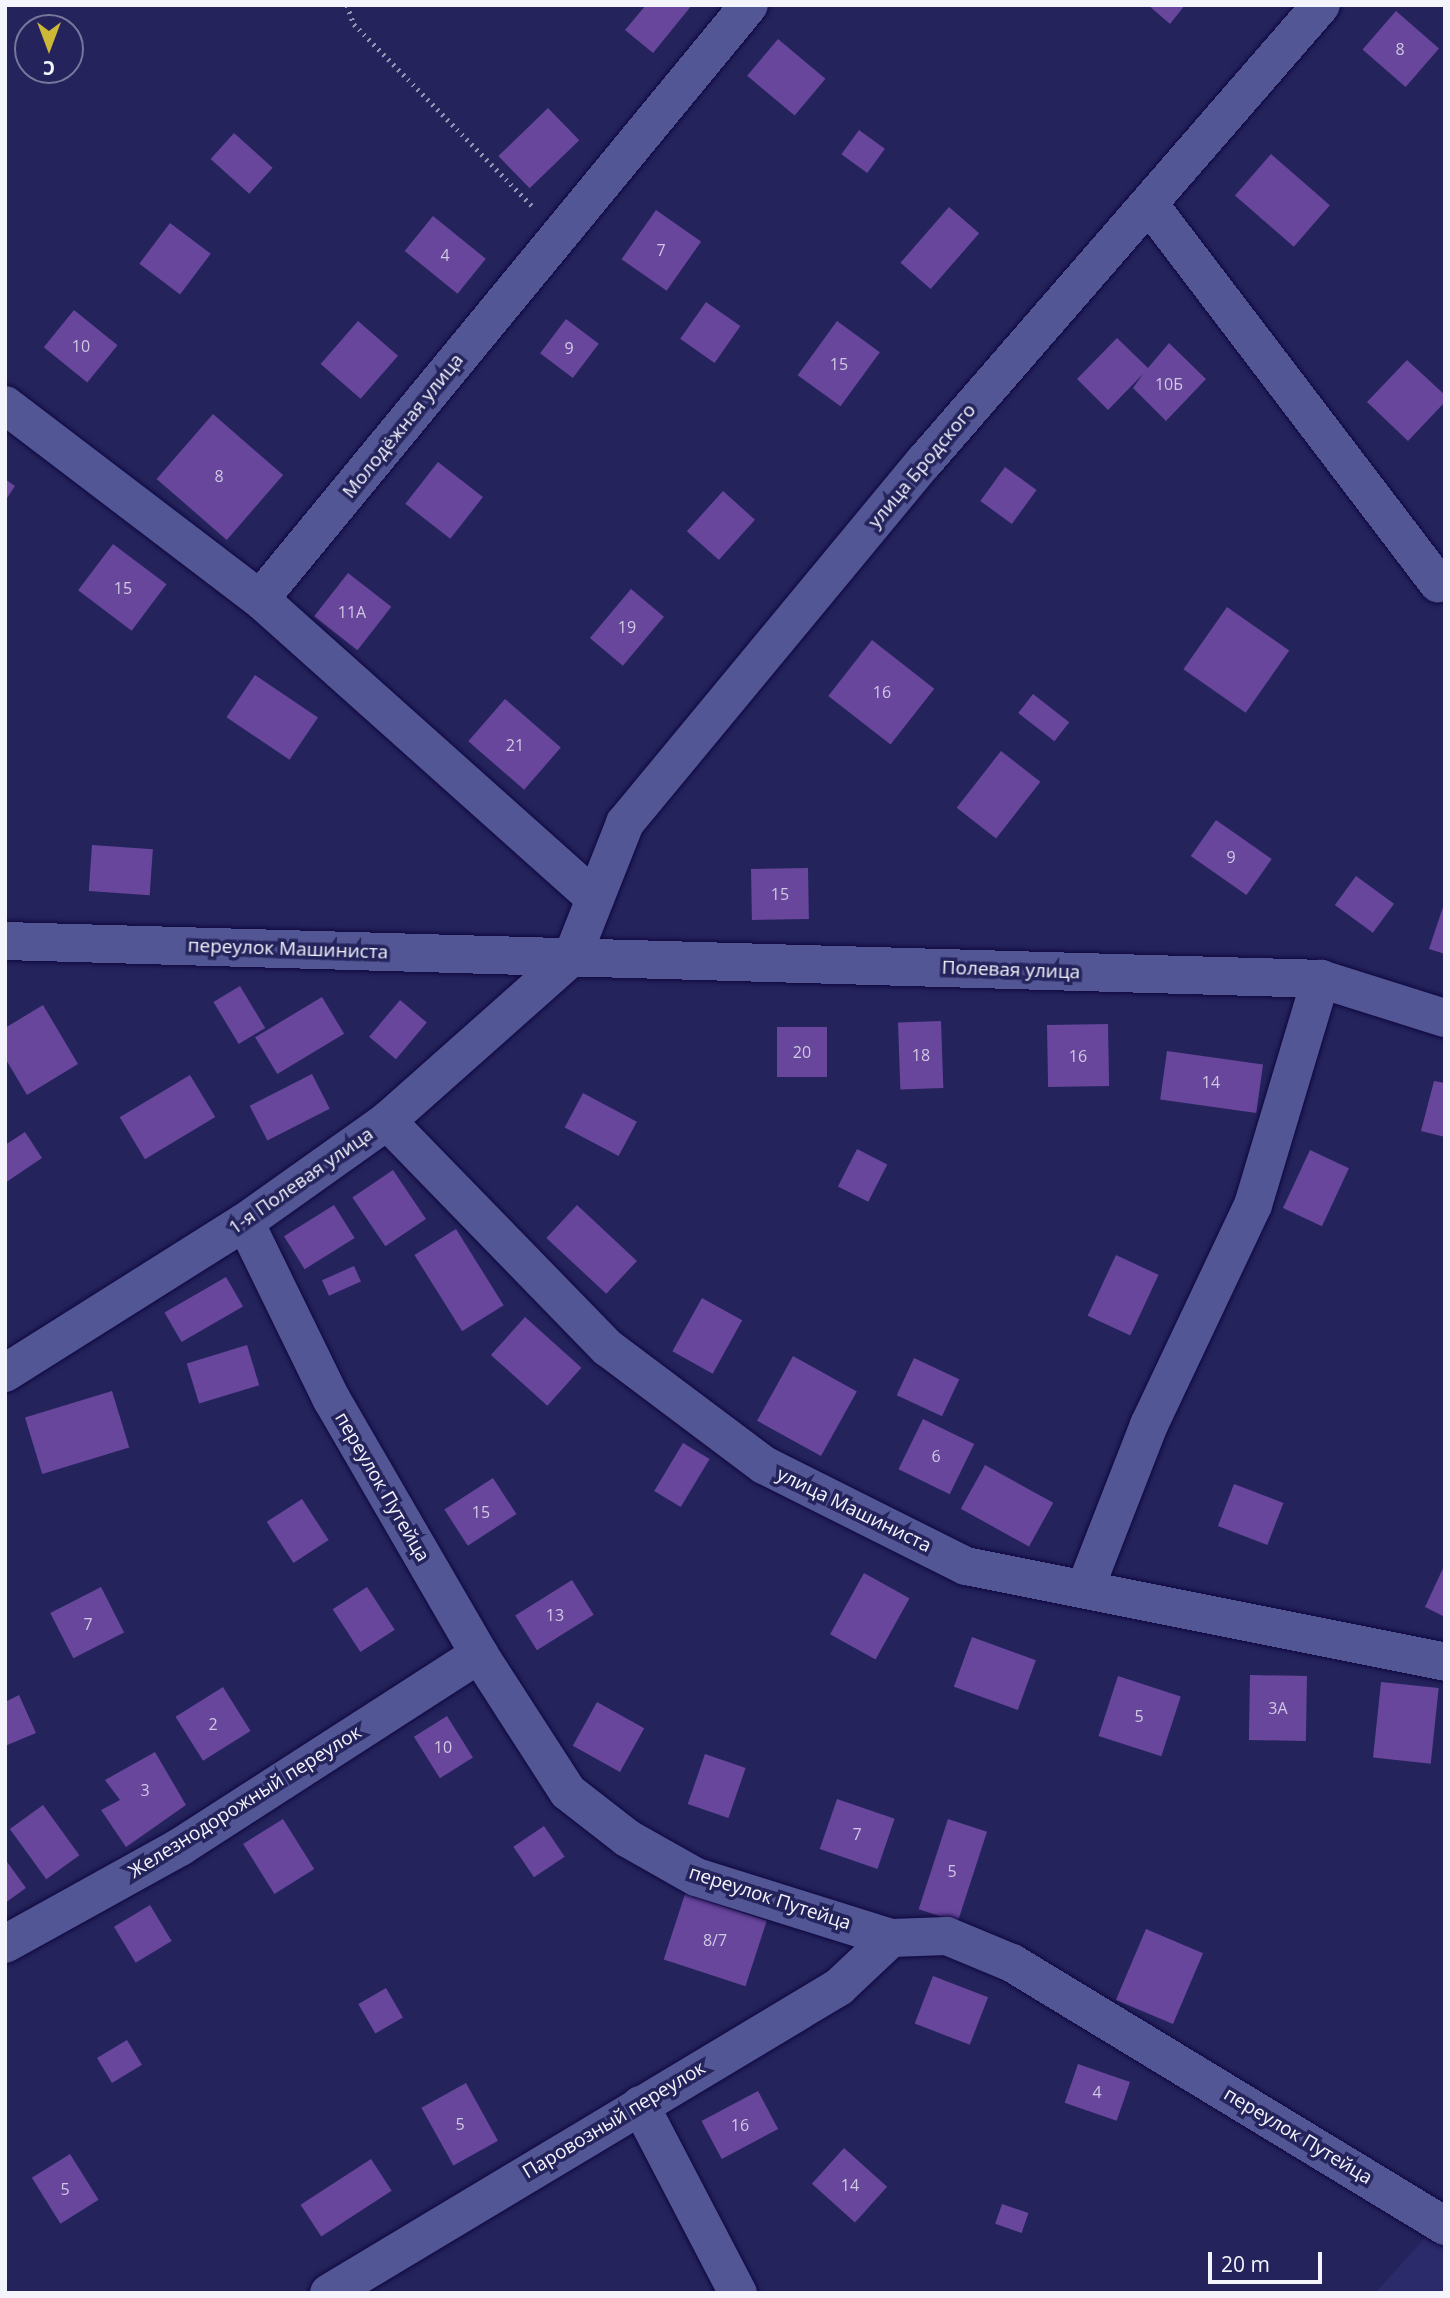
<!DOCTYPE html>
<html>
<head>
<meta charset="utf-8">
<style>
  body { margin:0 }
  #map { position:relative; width:1450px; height:2298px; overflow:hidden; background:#24235c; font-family:"Open Sans",sans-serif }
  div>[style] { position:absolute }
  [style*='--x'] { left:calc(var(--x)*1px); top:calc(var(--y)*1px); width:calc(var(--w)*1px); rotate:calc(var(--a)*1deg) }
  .built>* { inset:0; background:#2b2a6a }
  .building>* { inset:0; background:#67469b; transform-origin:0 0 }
  .path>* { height:4.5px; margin-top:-2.25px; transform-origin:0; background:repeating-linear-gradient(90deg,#9393b2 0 2px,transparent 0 7px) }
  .roads { filter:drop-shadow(0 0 2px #10073f) drop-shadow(0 0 2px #10073f) }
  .minor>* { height:38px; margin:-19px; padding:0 19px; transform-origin:19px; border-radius:19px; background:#525694 }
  span { translate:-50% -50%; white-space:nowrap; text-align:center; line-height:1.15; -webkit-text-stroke:7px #24235c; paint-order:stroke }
  .number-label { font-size:16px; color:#d0c8e4 }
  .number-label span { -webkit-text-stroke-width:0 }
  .street-label { font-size:19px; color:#f3f4fc }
  .frame { position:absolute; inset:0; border:7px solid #f3f4fc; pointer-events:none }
  .north { position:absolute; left:14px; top:14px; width:70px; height:70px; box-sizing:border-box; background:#24235c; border:2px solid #77779c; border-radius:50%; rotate:180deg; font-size:19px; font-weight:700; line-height:28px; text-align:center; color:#f3f4fc }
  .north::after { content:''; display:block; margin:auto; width:24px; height:32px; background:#ceb837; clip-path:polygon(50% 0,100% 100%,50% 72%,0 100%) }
  .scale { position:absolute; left:1208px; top:2252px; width:114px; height:32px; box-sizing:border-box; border:4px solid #f3f4fc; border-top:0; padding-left:9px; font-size:21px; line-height:24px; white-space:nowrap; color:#f3f4fc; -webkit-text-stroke:5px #24235c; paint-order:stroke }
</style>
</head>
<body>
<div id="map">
  <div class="built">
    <div style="clip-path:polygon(1445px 2216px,1445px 2293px,1375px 2293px)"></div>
  </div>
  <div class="building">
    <div style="clip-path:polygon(646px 5px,692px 5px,653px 53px,625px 30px)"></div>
    <div style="clip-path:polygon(1148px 5px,1185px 5px,1170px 24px)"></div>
    <div style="left:1396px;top:11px;width:57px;height:51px;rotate:41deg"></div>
    <div style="left:778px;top:39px;width:62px;height:48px;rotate:40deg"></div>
    <div style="left:548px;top:108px;width:45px;height:69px;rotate:46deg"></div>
    <div style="left:859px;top:130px;width:32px;height:30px;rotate:36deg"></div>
    <div style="left:234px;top:133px;width:52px;height:35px;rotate:42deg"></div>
    <div style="left:1271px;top:154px;width:78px;height:55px;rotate:41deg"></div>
    <div style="left:949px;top:207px;width:40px;height:74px;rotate:41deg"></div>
    <div style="left:656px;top:210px;width:55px;height:60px;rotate:35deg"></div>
    <div style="left:433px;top:216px;width:68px;height:45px;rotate:39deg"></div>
    <div style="left:170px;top:223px;width:51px;height:51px;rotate:37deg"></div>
    <div style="left:706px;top:302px;width:42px;height:45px;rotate:35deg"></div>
    <div style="left:74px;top:310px;width:56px;height:48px;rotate:39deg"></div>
    <div style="left:566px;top:319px;width:41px;height:43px;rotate:37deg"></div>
    <div style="left:358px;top:321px;width:53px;height:57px;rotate:41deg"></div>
    <div style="left:837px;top:321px;width:53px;height:67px;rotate:36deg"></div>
    <div style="clip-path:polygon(1117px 338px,1148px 368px,1169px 343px,1206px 379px,1166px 421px,1133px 388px,1143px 374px,1108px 410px,1077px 379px)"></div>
    <div style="clip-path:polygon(1407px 360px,1445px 395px,1445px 402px,1408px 441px,1367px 402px)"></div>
    <div style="left:213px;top:414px;width:93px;height:86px;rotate:41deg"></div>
    <div style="left:438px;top:462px;width:57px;height:53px;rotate:38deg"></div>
    <div style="left:1005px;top:467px;width:39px;height:42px;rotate:36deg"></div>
    <div style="clip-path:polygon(5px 479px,15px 486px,5px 501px)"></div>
    <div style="left:723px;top:491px;width:43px;height:54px;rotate:42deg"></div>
    <div style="left:113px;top:544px;width:67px;height:58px;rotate:37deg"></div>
    <div style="left:348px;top:573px;width:55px;height:55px;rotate:38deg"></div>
    <div style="left:631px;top:589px;width:43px;height:64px;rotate:40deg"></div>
    <div style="left:1227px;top:607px;width:76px;height:76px;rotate:35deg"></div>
    <div style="left:872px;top:640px;width:79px;height:71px;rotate:38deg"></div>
    <div style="left:255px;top:675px;width:76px;height:51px;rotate:34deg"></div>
    <div style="left:1033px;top:694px;width:46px;height:24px;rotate:38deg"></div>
    <div style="left:505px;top:699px;width:74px;height:56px;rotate:41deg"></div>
    <div style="left:1001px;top:751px;width:50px;height:72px;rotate:38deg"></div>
    <div style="left:1216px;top:820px;width:68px;height:44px;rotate:35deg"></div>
    <div style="left:92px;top:845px;width:61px;height:46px;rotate:4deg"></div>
    <div style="left:808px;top:868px;width:51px;height:57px;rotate:89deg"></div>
    <div style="left:1356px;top:876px;width:47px;height:36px;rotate:36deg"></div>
    <div style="clip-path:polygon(1445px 901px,1445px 954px,1429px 949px)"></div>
    <div style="left:240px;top:986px;width:49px;height:31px;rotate:59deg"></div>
    <div style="left:322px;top:997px;width:43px;height:78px;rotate:59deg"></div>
    <div style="left:400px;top:1000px;width:35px;height:48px;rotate:40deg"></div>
    <div style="clip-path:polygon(43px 1005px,78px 1064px,27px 1095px,5px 1058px,5px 1028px)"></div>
    <div style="left:941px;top:1021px;width:67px;height:43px;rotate:88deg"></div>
    <div style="left:1108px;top:1024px;width:62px;height:61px;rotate:89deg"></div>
    <div style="left:777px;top:1027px;width:50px;height:50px"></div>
    <div style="left:1167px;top:1051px;width:97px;height:49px;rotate:8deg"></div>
    <div style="left:312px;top:1074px;width:39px;height:70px;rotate:63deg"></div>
    <div style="left:190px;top:1075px;width:49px;height:82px;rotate:59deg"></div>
    <div style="clip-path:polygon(1434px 1081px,1445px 1083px,1445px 1137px,1421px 1131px)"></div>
    <div style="left:583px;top:1093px;width:61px;height:39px;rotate:28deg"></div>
    <div style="clip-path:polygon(25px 1132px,42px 1158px,5px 1183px,5px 1145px)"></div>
    <div style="left:857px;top:1149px;width:34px;height:42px;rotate:27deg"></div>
    <div style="left:1310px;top:1150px;width:43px;height:64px;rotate:25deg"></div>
    <div style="left:393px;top:1170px;width:59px;height:49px;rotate:56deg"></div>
    <div style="left:334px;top:1205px;width:39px;height:59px;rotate:58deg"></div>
    <div style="left:577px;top:1205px;width:82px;height:45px;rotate:43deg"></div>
    <div style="left:456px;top:1229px;width:90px;height:49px;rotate:58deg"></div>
    <div style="left:1116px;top:1255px;width:47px;height:67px;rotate:25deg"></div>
    <div style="left:354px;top:1266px;width:17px;height:35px;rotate:66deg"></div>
    <div style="left:226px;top:1277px;width:34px;height:71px;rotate:60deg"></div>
    <div style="left:702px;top:1298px;width:46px;height:61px;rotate:29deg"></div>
    <div style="left:525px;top:1317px;width:76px;height:51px;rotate:42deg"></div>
    <div style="left:247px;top:1345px;width:42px;height:63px;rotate:73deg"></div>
    <div style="left:793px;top:1356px;width:73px;height:74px;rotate:29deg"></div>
    <div style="left:914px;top:1358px;width:50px;height:41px;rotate:25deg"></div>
    <div style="left:112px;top:1391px;width:59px;height:91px;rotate:73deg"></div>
    <div style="left:923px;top:1419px;width:57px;height:56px;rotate:26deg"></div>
    <div style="left:683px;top:1443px;width:31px;height:56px;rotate:31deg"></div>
    <div style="left:985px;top:1465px;width:78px;height:50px;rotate:29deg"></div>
    <div style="left:493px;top:1478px;width:43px;height:58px;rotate:57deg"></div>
    <div style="left:1234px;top:1484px;width:53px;height:45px;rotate:21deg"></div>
    <div style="left:302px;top:1499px;width:49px;height:42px;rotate:57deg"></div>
    <div style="clip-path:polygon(1445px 1564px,1445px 1617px,1425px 1607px)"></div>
    <div style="left:864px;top:1573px;width:52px;height:70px;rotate:29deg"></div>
    <div style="left:572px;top:1580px;width:41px;height:67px;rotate:58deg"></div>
    <div style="left:101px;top:1587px;width:51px;height:57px;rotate:63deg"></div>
    <div style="left:367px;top:1587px;width:51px;height:41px;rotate:57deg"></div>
    <div style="left:972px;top:1637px;width:68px;height:53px;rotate:20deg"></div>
    <div style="left:1250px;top:1675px;width:57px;height:65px;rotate:1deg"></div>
    <div style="left:1118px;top:1676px;width:66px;height:63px;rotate:18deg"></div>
    <div style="left:1381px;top:1682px;width:58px;height:76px;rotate:6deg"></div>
    <div style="left:223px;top:1687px;width:52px;height:56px;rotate:58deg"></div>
    <div style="clip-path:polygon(19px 1695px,36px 1733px,5px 1746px,5px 1702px)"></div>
    <div style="left:597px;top:1702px;width:54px;height:50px;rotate:29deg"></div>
    <div style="left:447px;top:1716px;width:49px;height:39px;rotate:58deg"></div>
    <div style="clip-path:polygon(155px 1752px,186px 1805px,126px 1847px,101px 1810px,120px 1800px,105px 1780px)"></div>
    <div style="left:705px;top:1754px;width:43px;height:53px;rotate:19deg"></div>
    <div style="left:837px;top:1799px;width:61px;height:53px;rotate:19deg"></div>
    <div style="left:43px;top:1805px;width:62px;height:41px;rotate:54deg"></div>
    <div style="left:283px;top:1819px;width:59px;height:47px;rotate:58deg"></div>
    <div style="left:948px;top:1819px;width:41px;height:95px;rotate:18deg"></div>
    <div style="left:544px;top:1826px;width:37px;height:37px;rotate:56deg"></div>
    <div style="clip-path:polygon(5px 1859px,26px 1888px,5px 1903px)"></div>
    <div style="left:685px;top:1894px;width:86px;height:69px;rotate:18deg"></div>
    <div style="left:150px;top:1905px;width:42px;height:42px;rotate:59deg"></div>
    <div style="left:1146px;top:1929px;width:62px;height:77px;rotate:23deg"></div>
    <div style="left:933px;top:1976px;width:59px;height:51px;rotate:21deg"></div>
    <div style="left:386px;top:1988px;width:34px;height:32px;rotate:60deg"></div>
    <div style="left:127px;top:2040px;width:29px;height:35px;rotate:59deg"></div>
    <div style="left:1078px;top:2064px;width:55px;height:41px;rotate:19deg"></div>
    <div style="left:466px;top:2083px;width:66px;height:51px;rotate:61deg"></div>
    <div style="left:758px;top:2091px;width:43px;height:64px;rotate:62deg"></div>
    <div style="left:844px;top:2148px;width:58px;height:48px;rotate:42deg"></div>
    <div style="left:70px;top:2154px;width:54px;height:45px;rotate:58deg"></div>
    <div style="left:371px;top:2159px;width:38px;height:84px;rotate:57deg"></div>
    <div style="left:1002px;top:2204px;width:28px;height:21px;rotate:19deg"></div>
  </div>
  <div class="path">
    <div style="--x:347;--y:5;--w:20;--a:70"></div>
    <div style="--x:354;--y:24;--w:256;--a:45.6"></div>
  </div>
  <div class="roads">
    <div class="minor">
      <div style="--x:1149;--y:204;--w:477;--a:52.7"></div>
      <div style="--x:5;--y:405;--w:320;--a:37.3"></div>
      <div style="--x:260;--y:599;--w:769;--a:-50.54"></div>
      <div style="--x:260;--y:599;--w:449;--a:41.8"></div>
      <div style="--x:5;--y:941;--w:1317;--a:1.65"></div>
      <div style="--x:1321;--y:979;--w:130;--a:17.5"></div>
      <div style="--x:387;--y:1121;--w:317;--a:45.8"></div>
      <div style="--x:608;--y:1348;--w:195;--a:36.9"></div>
      <div style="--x:764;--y:1465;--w:226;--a:26.6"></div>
      <div style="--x:966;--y:1566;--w:489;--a:11.3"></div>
      <div style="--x:245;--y:1222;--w:198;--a:64"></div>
      <div style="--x:332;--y:1400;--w:293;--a:59.9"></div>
      <div style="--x:479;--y:1654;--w:164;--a:57.2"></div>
      <div style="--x:568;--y:1792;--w:75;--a:37.9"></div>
      <div style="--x:627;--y:1838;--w:79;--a:29.5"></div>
      <div style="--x:696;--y:1877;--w:204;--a:17.4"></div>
      <div style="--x:891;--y:1938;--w:56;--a:-2"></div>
      <div style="--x:947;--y:1936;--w:70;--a:22.6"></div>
      <div style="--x:1012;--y:1963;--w:507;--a:31.27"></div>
      <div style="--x:5;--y:1373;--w:284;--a:-32.2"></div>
      <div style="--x:245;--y:1222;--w:174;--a:-35.4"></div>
      <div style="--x:387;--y:1121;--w:247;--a:-41.6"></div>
      <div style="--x:572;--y:957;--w:144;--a:-68.4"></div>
      <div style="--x:625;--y:823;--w:469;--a:-50.4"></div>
      <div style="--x:924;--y:462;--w:605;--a:-49.02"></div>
      <div style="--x:1085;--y:1589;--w:176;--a:-68.7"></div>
      <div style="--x:1149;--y:1425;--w:243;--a:-64.7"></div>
      <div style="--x:1253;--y:1205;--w:236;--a:-73.3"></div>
      <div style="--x:5;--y:1944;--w:200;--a:-29"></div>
      <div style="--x:180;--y:1847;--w:356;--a:-32.8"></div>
      <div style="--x:640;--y:2105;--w:212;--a:62.5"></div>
      <div style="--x:329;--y:2293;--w:595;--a:-30.96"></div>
      <div style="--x:839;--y:1987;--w:71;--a:-43.3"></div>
    </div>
  </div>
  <div class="number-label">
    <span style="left:1400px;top:49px">8</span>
    <span style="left:661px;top:250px">7</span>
    <span style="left:445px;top:255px">4</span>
    <span style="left:81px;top:346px">10</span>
    <span style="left:569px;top:348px">9</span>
    <span style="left:839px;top:364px">15</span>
    <span style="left:1169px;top:384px">10Б</span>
    <span style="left:219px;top:476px">8</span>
    <span style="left:123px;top:588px">15</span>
    <span style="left:352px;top:612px">11А</span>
    <span style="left:627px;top:627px">19</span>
    <span style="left:882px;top:692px">16</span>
    <span style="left:515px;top:745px">21</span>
    <span style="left:1231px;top:857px">9</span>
    <span style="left:780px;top:894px">15</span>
    <span style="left:802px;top:1052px">20</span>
    <span style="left:921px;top:1055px">18</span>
    <span style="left:1078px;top:1056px">16</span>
    <span style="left:1211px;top:1082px">14</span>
    <span style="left:936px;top:1456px">6</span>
    <span style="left:481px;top:1512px">15</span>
    <span style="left:555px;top:1615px">13</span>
    <span style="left:88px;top:1624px">7</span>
    <span style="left:1278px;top:1708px">3А</span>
    <span style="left:1139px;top:1716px">5</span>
    <span style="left:213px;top:1724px">2</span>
    <span style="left:443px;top:1747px">10</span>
    <span style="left:145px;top:1790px">3</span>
    <span style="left:857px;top:1834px">7</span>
    <span style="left:952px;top:1871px">5</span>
    <span style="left:715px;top:1940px">8/7</span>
    <span style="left:1097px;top:2092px">4</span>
    <span style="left:460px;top:2124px">5</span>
    <span style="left:740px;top:2125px">16</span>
    <span style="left:850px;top:2185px">14</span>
    <span style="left:65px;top:2189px">5</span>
  </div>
  <div class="street-label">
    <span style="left:403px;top:426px;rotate:-51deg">Молодёжная улица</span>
    <span style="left:922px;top:466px;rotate:-50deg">улица Бродского</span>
    <span style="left:288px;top:949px;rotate:2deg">переулок Машиниста</span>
    <span style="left:1011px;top:970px;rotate:2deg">Полевая улица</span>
    <span style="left:301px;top:1181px;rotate:-35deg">1-я Полевая улица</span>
    <span style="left:382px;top:1487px;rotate:60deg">переулок Путейца</span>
    <span style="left:854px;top:1510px;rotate:26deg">улица Машиниста</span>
    <span style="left:245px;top:1802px;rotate:-32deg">Железнодорожный переулок</span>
    <span style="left:770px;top:1898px;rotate:18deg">переулок Путейца</span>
    <span style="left:614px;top:2120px;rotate:-31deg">Паровозный переулок</span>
    <span style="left:1298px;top:2136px;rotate:31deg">переулок Путейца</span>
  </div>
  <div class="frame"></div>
  <div class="north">С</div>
  <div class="scale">20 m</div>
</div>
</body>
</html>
